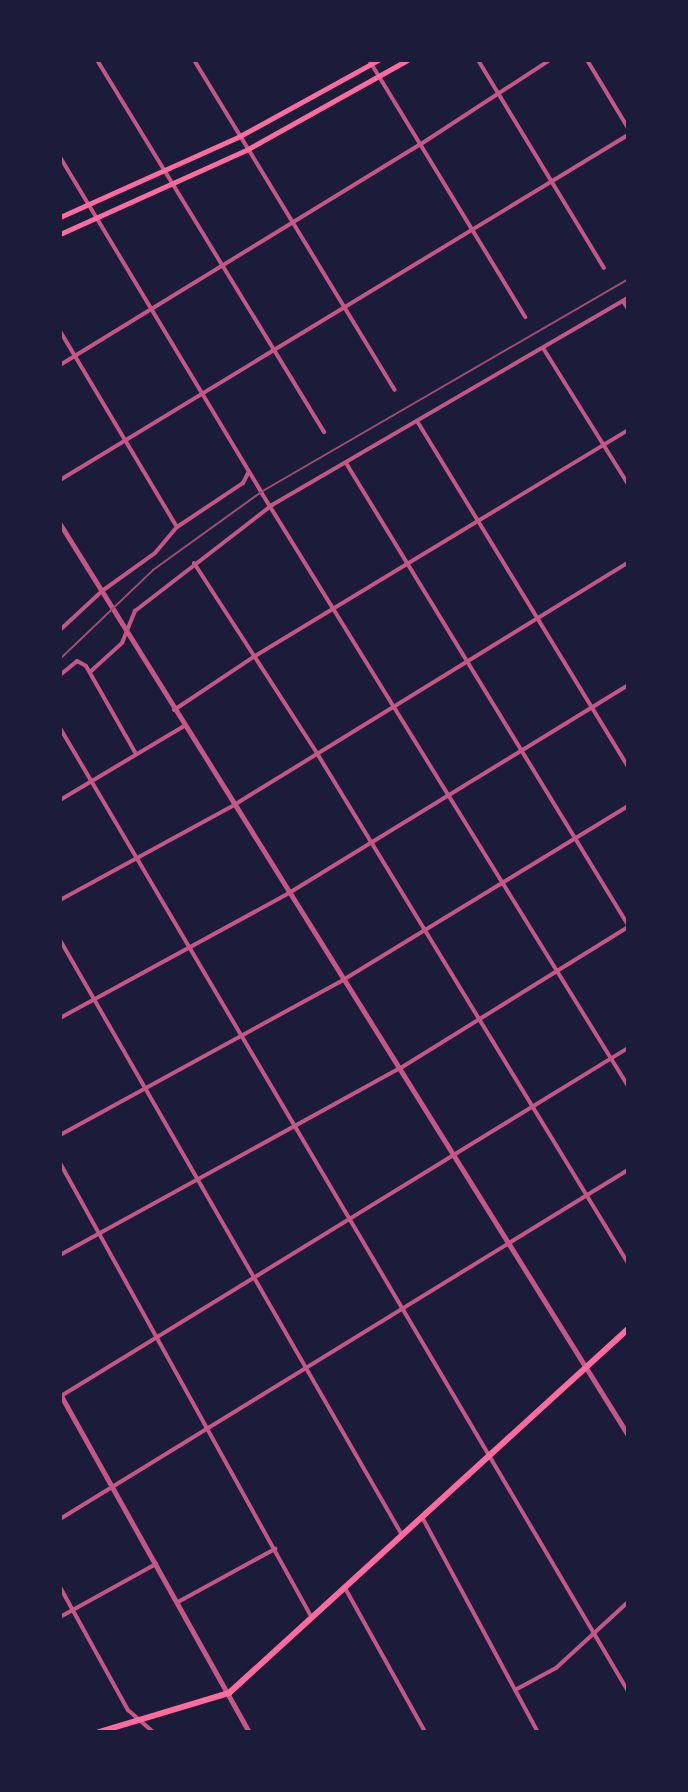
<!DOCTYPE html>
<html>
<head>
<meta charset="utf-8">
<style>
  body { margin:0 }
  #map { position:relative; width:688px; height:1792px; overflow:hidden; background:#1b1b3a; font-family:Georgia,serif }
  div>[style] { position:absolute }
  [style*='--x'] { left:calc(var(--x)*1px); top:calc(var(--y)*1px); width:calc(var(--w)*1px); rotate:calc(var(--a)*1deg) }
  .minor>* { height:4px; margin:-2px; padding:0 2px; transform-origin:2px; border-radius:2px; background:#c65784 }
  .tertiary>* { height:5px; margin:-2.5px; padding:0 2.5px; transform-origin:2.5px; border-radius:2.5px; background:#c65784 }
  .secondary>* { height:5px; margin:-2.5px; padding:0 2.5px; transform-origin:2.5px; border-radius:2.5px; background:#ff6b9d }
  .primary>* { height:6px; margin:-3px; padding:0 3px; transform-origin:3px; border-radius:3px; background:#ff6b9d }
  .rail>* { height:2px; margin:-1px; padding:0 1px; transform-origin:1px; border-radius:1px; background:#a44b75 }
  span { translate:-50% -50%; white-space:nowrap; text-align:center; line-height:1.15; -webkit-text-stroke:8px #1b1b3a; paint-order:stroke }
  .frame { position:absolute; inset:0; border:62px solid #1b1b3a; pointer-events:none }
</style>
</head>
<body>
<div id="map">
  <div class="minor">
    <div style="--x:97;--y:60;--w:436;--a:58.6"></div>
    <div style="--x:194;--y:60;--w:386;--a:58.7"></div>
    <div style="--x:369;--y:60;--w:301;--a:58.7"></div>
    <div style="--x:478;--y:60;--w:243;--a:58.8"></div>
    <div style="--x:587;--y:60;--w:79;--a:58.9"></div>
    <div style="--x:60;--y:157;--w:391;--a:59"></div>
    <div style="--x:261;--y:492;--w:698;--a:58.29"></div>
    <div style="--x:623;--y:301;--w:9;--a:58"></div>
    <div style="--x:60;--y:331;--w:228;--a:59.2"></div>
    <div style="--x:543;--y:348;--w:160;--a:58"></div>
    <div style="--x:60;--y:365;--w:423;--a:-31.5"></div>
    <div style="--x:421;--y:144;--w:154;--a:-33.1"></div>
    <div style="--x:417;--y:421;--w:405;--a:58.6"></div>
    <div style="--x:346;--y:463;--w:541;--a:58.6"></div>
    <div style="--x:60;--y:480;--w:665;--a:-31.27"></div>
    <div style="--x:194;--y:563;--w:229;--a:57.1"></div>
    <div style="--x:318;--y:755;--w:595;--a:58.61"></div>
    <div style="--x:60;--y:630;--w:57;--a:-42.9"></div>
    <div style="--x:102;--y:591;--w:65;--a:-35.6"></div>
    <div style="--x:155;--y:553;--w:34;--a:-50"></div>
    <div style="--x:177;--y:527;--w:79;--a:-33.7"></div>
    <div style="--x:243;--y:483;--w:13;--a:-63"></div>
    <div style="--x:90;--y:672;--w:43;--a:-42.2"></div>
    <div style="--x:122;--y:643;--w:35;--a:-68"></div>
    <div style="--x:135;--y:611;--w:173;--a:-37.7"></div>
    <div style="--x:272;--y:505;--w:412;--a:-30.2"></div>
    <div style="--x:60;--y:675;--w:22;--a:-39"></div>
    <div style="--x:77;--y:661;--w:10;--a:29"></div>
    <div style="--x:86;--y:666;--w:101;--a:60.4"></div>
    <div style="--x:174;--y:710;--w:97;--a:-33.7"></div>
    <div style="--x:255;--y:656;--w:436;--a:-31.2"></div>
    <div style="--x:60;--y:728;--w:1118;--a:59.47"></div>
    <div style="--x:60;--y:800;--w:144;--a:-30.8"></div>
    <div style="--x:60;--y:900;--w:198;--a:-28.6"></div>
    <div style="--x:234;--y:805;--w:462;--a:-31.6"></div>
    <div style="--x:60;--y:940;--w:686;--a:60.11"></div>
    <div style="--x:60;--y:1018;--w:261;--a:-28.6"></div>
    <div style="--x:289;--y:893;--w:398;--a:-31.5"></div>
    <div style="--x:60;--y:1135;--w:323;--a:-28.7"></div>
    <div style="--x:343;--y:980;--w:334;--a:-31.4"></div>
    <div style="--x:60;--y:1163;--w:520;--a:61.02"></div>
    <div style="--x:60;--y:1255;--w:387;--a:-28.8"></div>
    <div style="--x:399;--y:1069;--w:269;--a:-31.8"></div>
    <div style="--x:61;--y:1396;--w:665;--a:-31.54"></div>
    <div style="--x:422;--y:1517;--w:244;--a:61.7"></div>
    <div style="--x:60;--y:1519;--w:667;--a:-31.57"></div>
    <div style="--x:60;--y:1587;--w:141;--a:61.1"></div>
    <div style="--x:128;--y:1710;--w:33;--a:41"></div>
    <div style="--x:345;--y:1588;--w:165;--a:60.9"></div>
    <div style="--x:178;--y:1602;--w:111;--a:-28.7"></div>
    <div style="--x:60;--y:1617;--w:110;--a:-28.9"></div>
    <div style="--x:515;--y:1690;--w:47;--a:-28.2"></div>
    <div style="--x:556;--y:1668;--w:98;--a:-42.5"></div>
  </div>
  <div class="tertiary">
    <div style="--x:60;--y:524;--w:1074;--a:58.06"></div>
    <div style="--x:60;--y:1394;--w:387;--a:60.8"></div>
  </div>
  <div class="secondary">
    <div style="--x:60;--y:217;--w:197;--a:-24.2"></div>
    <div style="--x:240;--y:136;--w:158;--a:-28.8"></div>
    <div style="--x:60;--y:234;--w:206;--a:-24.3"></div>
    <div style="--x:248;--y:149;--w:182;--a:-29.2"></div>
  </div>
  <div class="primary">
    <div style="--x:99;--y:1732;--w:136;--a:-16.7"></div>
    <div style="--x:229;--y:1693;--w:540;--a:-42.37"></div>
  </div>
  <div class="rail">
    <div style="--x:60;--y:659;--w:129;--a:-43.7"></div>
    <div style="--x:153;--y:570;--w:133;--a:-35.8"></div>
    <div style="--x:261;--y:492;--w:424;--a:-30.1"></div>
  </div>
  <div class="frame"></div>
</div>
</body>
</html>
